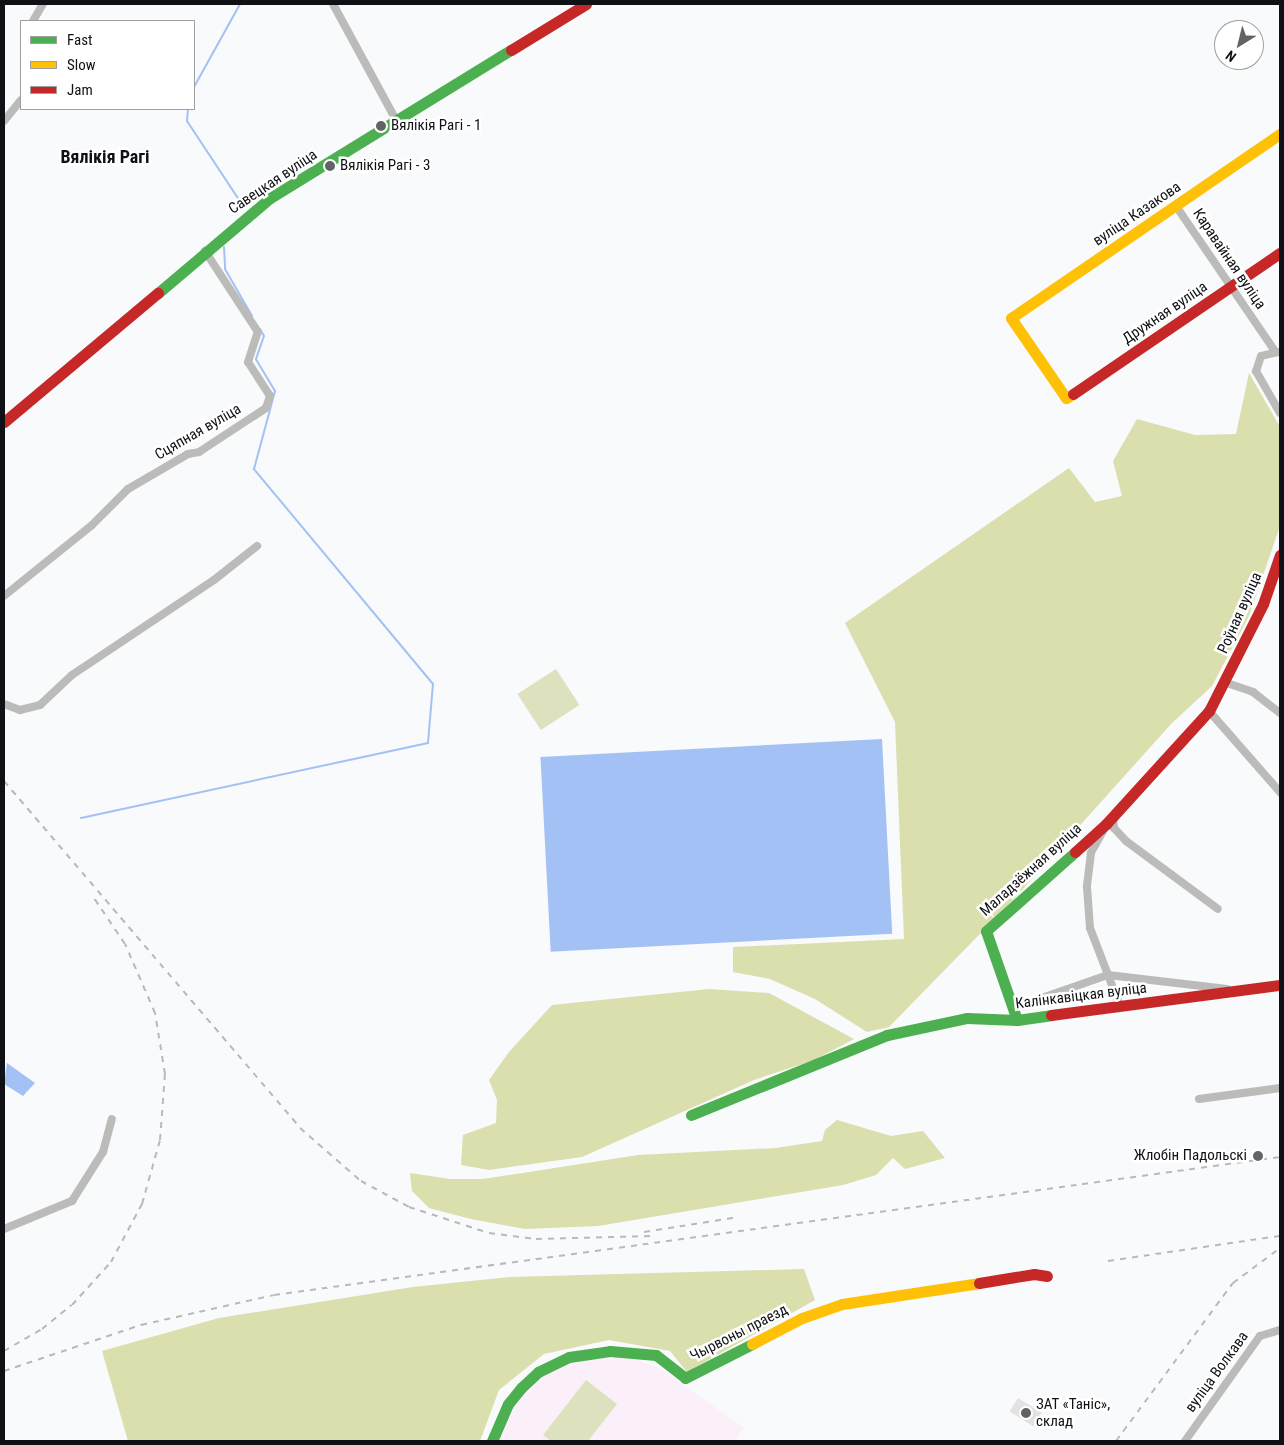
<!DOCTYPE html>
<html>
<head>
<meta charset="utf-8">
<style>
  body { margin:0 }
  #map { position:relative; width:1284px; height:1445px; overflow:hidden; background:#f8fafc; font-family:"Roboto Condensed",sans-serif }
  div>[style] { position:absolute }
  [style*='--x'] { left:calc(var(--x)*1px); top:calc(var(--y)*1px); width:calc(var(--w)*1px); rotate:calc(var(--a)*1deg) }
  .education>* { inset:0; background:#fbf0fa }
  .green>* { inset:0; background:#dee1be; transform-origin:0 0 }
  .forest>* { inset:0; background:#dbdead }
  .water>* { inset:0; background:#a3c1f4; transform-origin:0 0 }
  .stream>* { height:2px; margin:-1px; padding:0 1px; transform-origin:1px; border-radius:1px; background:#a3c1f4 }
  .building>* { inset:0; background:#e3e1e2; transform-origin:0 0 }
  .street>* { height:8px; margin:-4px; padding:0 4px; transform-origin:4px; border-radius:4px; background:#bbbbba }
  .fast>* { height:11px; margin:-5.5px; padding:0 5.5px; transform-origin:5.5px; border-radius:5.5px; background:#4caf50 }
  .slow>* { height:11px; margin:-5.5px; padding:0 5.5px; transform-origin:5.5px; border-radius:5.5px; background:#ffc107 }
  .jam>* { height:11px; margin:-5.5px; padding:0 5.5px; transform-origin:5.5px; border-radius:5.5px; background:#c62828 }
  .rail>* { height:2px; margin-top:-1px; transform-origin:0; background:repeating-linear-gradient(90deg,#b8b9bb 0 6px,transparent 0 12px) }
  .dots>* { width:14px; height:14px; translate:-50% -50%; box-sizing:border-box; border:2px solid #fff; border-radius:50% }
  span { translate:-50% -50%; white-space:nowrap; text-align:center; line-height:1.15; -webkit-text-stroke:5px #fff; paint-order:stroke }
  .poi-label { font-size:15px; color:#0f1114 }
  .left { translate:0 -50%; text-align:left }
  .right { translate:-100% -50%; text-align:right }
  .street-label { font-size:15px; color:#0f1114 }
  .quarter-label { font-size:18px; color:#0f1114; font-weight:700 }
  .frame { position:absolute; inset:0; border:5px solid #0f1114; pointer-events:none }
  .legend { position:absolute; left:20px; top:20px; width:175px; height:90px; box-sizing:border-box; background:#fff; border:1px solid #9fa0a1; margin:0; padding:6px 9px; list-style:none; font-size:15px; color:#0f1114 }
  .legend li { display:flex; align-items:center; gap:10px; height:25px }
  .legend b { width:25px; border:1px solid #9fa0a1 }
  .north { position:absolute; left:1214px; top:20px; width:50px; height:50px; box-sizing:border-box; background:#fff; border:1px solid #9fa0a1; border-radius:50%; rotate:216deg; font-size:14px; font-weight:700; line-height:20px; text-align:center; color:#0f1114 }
  .north::after { content:''; display:block; margin:auto; width:18px; height:22px; background:#616365; clip-path:polygon(50% 0,100% 100%,50% 72%,0 100%) }
</style>
</head>
<body>
<div id="map">
  <div class="education">
    <div style="clip-path:polygon(611px 1356px,632px 1358px,664px 1370px,744px 1428px,736px 1439px,739px 1441px,498px 1441px,513px 1407px,550px 1370px,586px 1358px)"></div>
  </div>
  <div class="green">
    <div style="left:556px;top:669px;width:43px;height:46px;rotate:57deg"></div>
    <div style="clip-path:polygon(586px 1380px,617px 1404px,588px 1441px,551px 1441px,543px 1435px)"></div>
  </div>
  <div class="forest">
    <div style="clip-path:polygon(1249px 373px,1280px 427px,1280px 526px,1249px 616px,1212px 686px,1171px 724px,1014px 899px,889px 1027px,867px 1032px,815px 999px,770px 979px,733px 972px,733px 947px,904px 939px,895px 722px,845px 623px,1069px 468px,1095px 502px,1122px 496px,1113px 461px,1137px 419px,1195px 435px,1236px 434px)"></div>
    <div style="clip-path:polygon(709px 989px,769px 993px,854px 1039px,814px 1060px,754px 1080px,582px 1157px,489px 1170px,461px 1165px,463px 1135px,496px 1123px,497px 1100px,489px 1080px,509px 1052px,552px 1005px)"></div>
    <div style="clip-path:polygon(837px 1120px,891px 1136px,923px 1131px,945px 1158px,905px 1169px,893px 1158px,876px 1175px,843px 1185px,598px 1226px,525px 1229px,471px 1219px,429px 1208px,412px 1191px,410px 1173px,450px 1179px,483px 1179px,638px 1155px,776px 1148px,822px 1141px,825px 1130px)"></div>
    <div style="clip-path:polygon(804px 1269px,815px 1300px,687px 1372px,670px 1351px,609px 1340px,544px 1354px,499px 1390px,480px 1441px,128px 1441px,102px 1351px,219px 1318px,413px 1287px,510px 1277px)"></div>
  </div>
  <div class="water">
    <div style="left:882px;top:739px;width:195px;height:342px;rotate:87deg"></div>
    <div style="clip-path:polygon(7px 1063px,35px 1083px,23px 1096px,4px 1084px)"></div>
  </div>
  <div class="stream">
    <div style="--x:194;--y:87;--w:95;--a:-61"></div>
    <div style="--x:188;--y:109;--w:12;--a:95"></div>
    <div style="--x:187;--y:121;--w:95;--a:56.6"></div>
    <div style="--x:224;--y:247;--w:22;--a:87"></div>
    <div style="--x:225;--y:269;--w:54;--a:60.1"></div>
    <div style="--x:81;--y:818;--w:355;--a:-12.2"></div>
    <div style="--x:428;--y:743;--w:59;--a:-85.2"></div>
    <div style="--x:433;--y:684;--w:280;--a:-129.8"></div>
    <div style="--x:254;--y:469;--w:81;--a:-74.9"></div>
    <div style="--x:275;--y:391;--w:37;--a:-121"></div>
    <div style="--x:256;--y:359;--w:24;--a:-71"></div>
    <div style="--x:264;--y:336;--w:6;--a:-121"></div>
  </div>
  <div class="building">
    <div style="left:1018px;top:1398px;width:28px;height:16px;rotate:32deg"></div>
  </div>
  <div class="street">
    <div style="--x:333;--y:4;--w:132;--a:61.5"></div>
    <div style="--x:33;--y:21;--w:20;--a:-60"></div>
    <div style="--x:4;--y:121;--w:27;--a:-51"></div>
    <div style="--x:1176;--y:206;--w:176;--a:55.7"></div>
    <div style="--x:1278;--y:352;--w:17;--a:167"></div>
    <div style="--x:1261;--y:356;--w:16;--a:108"></div>
    <div style="--x:1256;--y:371;--w:48;--a:60.3"></div>
    <div style="--x:4;--y:596;--w:113;--a:-38.9"></div>
    <div style="--x:92;--y:525;--w:51;--a:-45"></div>
    <div style="--x:128;--y:489;--w:69;--a:-30.3"></div>
    <div style="--x:188;--y:454;--w:11;--a:-10"></div>
    <div style="--x:199;--y:452;--w:80;--a:-33.3"></div>
    <div style="--x:266;--y:408;--w:13;--a:-72"></div>
    <div style="--x:270;--y:396;--w:40;--a:-122.9"></div>
    <div style="--x:248;--y:362;--w:32;--a:-72"></div>
    <div style="--x:258;--y:332;--w:97;--a:-123.2"></div>
    <div style="--x:1224;--y:682;--w:31;--a:19"></div>
    <div style="--x:1253;--y:692;--w:34;--a:38"></div>
    <div style="--x:4;--y:704;--w:17;--a:21"></div>
    <div style="--x:20;--y:710;--w:21;--a:-14"></div>
    <div style="--x:40;--y:705;--w:44;--a:-43.2"></div>
    <div style="--x:72;--y:675;--w:171;--a:-33.8"></div>
    <div style="--x:214;--y:580;--w:55;--a:-38.3"></div>
    <div style="--x:1209;--y:711;--w:108;--a:48.8"></div>
    <div style="--x:1113;--y:817;--w:11;--a:85"></div>
    <div style="--x:1114;--y:828;--w:18;--a:47"></div>
    <div style="--x:1126;--y:841;--w:114;--a:36.5"></div>
    <div style="--x:1103;--y:831;--w:25;--a:119"></div>
    <div style="--x:1091;--y:853;--w:34;--a:97"></div>
    <div style="--x:1087;--y:887;--w:41;--a:85.8"></div>
    <div style="--x:1090;--y:928;--w:84;--a:69"></div>
    <div style="--x:1013;--y:1008;--w:101;--a:-19.2"></div>
    <div style="--x:1108;--y:975;--w:120;--a:6.7"></div>
    <div style="--x:1199;--y:1099;--w:82;--a:-7.7"></div>
    <div style="--x:4;--y:1229;--w:74;--a:-22.4"></div>
    <div style="--x:72;--y:1201;--w:58;--a:-57.7"></div>
    <div style="--x:103;--y:1152;--w:34;--a:-75"></div>
    <div style="--x:1185;--y:1441;--w:129;--a:-54.5"></div>
    <div style="--x:1260;--y:1336;--w:21;--a:-17"></div>
  </div>
  <div class="fast">
    <div style="--x:158;--y:293;--w:147;--a:-40.3"></div>
    <div style="--x:270;--y:198;--w:283;--a:-31.6"></div>
    <div style="--x:1017;--y:1020;--w:94;--a:-109.2"></div>
    <div style="--x:986;--y:931;--w:119;--a:-41.6"></div>
    <div style="--x:691;--y:1115;--w:212;--a:-22.2"></div>
    <div style="--x:887;--y:1035;--w:82;--a:-12"></div>
    <div style="--x:967;--y:1018;--w:50;--a:2.3"></div>
    <div style="--x:1017;--y:1020;--w:34;--a:-8"></div>
    <div style="--x:492;--y:1441;--w:40;--a:-66.6"></div>
    <div style="--x:508;--y:1404;--w:21;--a:-51"></div>
    <div style="--x:521;--y:1388;--w:23;--a:-43"></div>
    <div style="--x:538;--y:1372;--w:34;--a:-26"></div>
    <div style="--x:569;--y:1357;--w:41;--a:-8.3"></div>
    <div style="--x:610;--y:1351;--w:46;--a:5"></div>
    <div style="--x:656;--y:1355;--w:37;--a:38"></div>
    <div style="--x:685;--y:1378;--w:75;--a:-26.9"></div>
  </div>
  <div class="slow">
    <div style="--x:1073;--y:394;--w:8;--a:150"></div>
    <div style="--x:1066;--y:398;--w:97;--a:-124.5"></div>
    <div style="--x:1011;--y:318;--w:326;--a:-34.4"></div>
    <div style="--x:752;--y:1344;--w:56;--a:-27.5"></div>
    <div style="--x:802;--y:1318;--w:42;--a:-19.3"></div>
    <div style="--x:842;--y:1304;--w:139;--a:-8.7"></div>
  </div>
  <div class="jam">
    <div style="--x:511;--y:50;--w:88;--a:-31.5"></div>
    <div style="--x:1073;--y:394;--w:250;--a:-34.3"></div>
    <div style="--x:4;--y:422;--w:201;--a:-40"></div>
    <div style="--x:1075;--y:852;--w:42;--a:-42.1"></div>
    <div style="--x:1106;--y:824;--w:153;--a:-47.7"></div>
    <div style="--x:1209;--y:711;--w:120;--a:-63.2"></div>
    <div style="--x:1263;--y:604;--w:52;--a:-70.9"></div>
    <div style="--x:1051;--y:1015;--w:231;--a:-7.5"></div>
    <div style="--x:979;--y:1283;--w:56;--a:-9.3"></div>
    <div style="--x:1034;--y:1274;--w:13;--a:9"></div>
  </div>
  <div class="rail">
    <div style="--x:4;--y:781;--w:456;--a:49.5"></div>
    <div style="--x:300;--y:1128;--w:81;--a:41"></div>
    <div style="--x:361;--y:1181;--w:55;--a:28.4"></div>
    <div style="--x:409;--y:1207;--w:84;--a:18"></div>
    <div style="--x:489;--y:1233;--w:47;--a:7.3"></div>
    <div style="--x:536;--y:1239;--w:116;--a:-1.5"></div>
    <div style="--x:644;--y:1232;--w:96;--a:-9"></div>
    <div style="--x:1108;--y:1261;--w:174;--a:-8.3"></div>
    <div style="--x:4;--y:1351;--w:44;--a:-30.1"></div>
    <div style="--x:42;--y:1329;--w:38;--a:-39"></div>
    <div style="--x:72;--y:1305;--w:58;--a:-47.8"></div>
    <div style="--x:111;--y:1262;--w:66;--a:-61.9"></div>
    <div style="--x:142;--y:1204;--w:66;--a:-74.3"></div>
    <div style="--x:160;--y:1140;--w:66;--a:-85.7"></div>
    <div style="--x:165;--y:1074;--w:62;--a:-99.3"></div>
    <div style="--x:155;--y:1013;--w:75;--a:-113.5"></div>
    <div style="--x:125;--y:944;--w:59;--a:-124"></div>
    <div style="--x:4;--y:1371;--w:145;--a:-18.6"></div>
    <div style="--x:141;--y:1325;--w:136;--a:-12.7"></div>
    <div style="--x:274;--y:1295;--w:1015;--a:-7.81"></div>
    <div style="--x:1116;--y:1441;--w:197;--a:-53.5"></div>
    <div style="--x:1233;--y:1283;--w:59;--a:-36.7"></div>
  </div>
  <div class="dots">
    <div style="left:381px;top:126px;background:#616365"></div>
    <div style="left:330px;top:166px;background:#616365"></div>
    <div style="left:1258px;top:1156px;background:#616365"></div>
    <div style="left:1026px;top:1413px;background:#616365"></div>
  </div>
  <div class="poi-label">
    <span class="left" style="left:391px;top:126px">Вялікія Рагі - 1</span>
    <span class="left" style="left:340px;top:166px">Вялікія Рагі - 3</span>
    <span class="right" style="left:1247px;top:1156px">Жлобін Падольскі</span>
    <span class="left" style="left:1036px;top:1413px">ЗАТ «Таніс»,<br>склад</span>
  </div>
  <div class="street-label">
    <span style="left:273px;top:182px;rotate:-34deg">Савецкая вуліца</span>
    <span style="left:1137px;top:214px;rotate:-34deg">вуліца Казакова</span>
    <span style="left:1229px;top:259px;rotate:56deg">Каравайная вуліца</span>
    <span style="left:1165px;top:313px;rotate:-34deg">Дружная вуліца</span>
    <span style="left:198px;top:432px;rotate:-30deg">Сцяпная вуліца</span>
    <span style="left:1240px;top:613px;rotate:-66deg">Роўная вуліца</span>
    <span style="left:1031px;top:870px;rotate:-42deg">Маладзёжная вуліца</span>
    <span style="left:1081px;top:996px;rotate:-7deg">Калінкавіцкая вуліца</span>
    <span style="left:739px;top:1333px;rotate:-27deg">Чырвоны праезд</span>
    <span style="left:1217px;top:1372px;rotate:-54deg">вуліца Волкава</span>
  </div>
  <div class="quarter-label">
    <span style="left:105px;top:157px">Вялікія Рагі</span>
  </div>
  <div class="frame"></div>
  <ul class="legend">
  <li><b style="height:6px;background:#4caf50"></b>Fast</li>
  <li><b style="height:6px;background:#ffc107"></b>Slow</li>
  <li><b style="height:6px;background:#c62828"></b>Jam</li>
  </ul>
  <div class="north">N</div>
</div>
</body>
</html>
